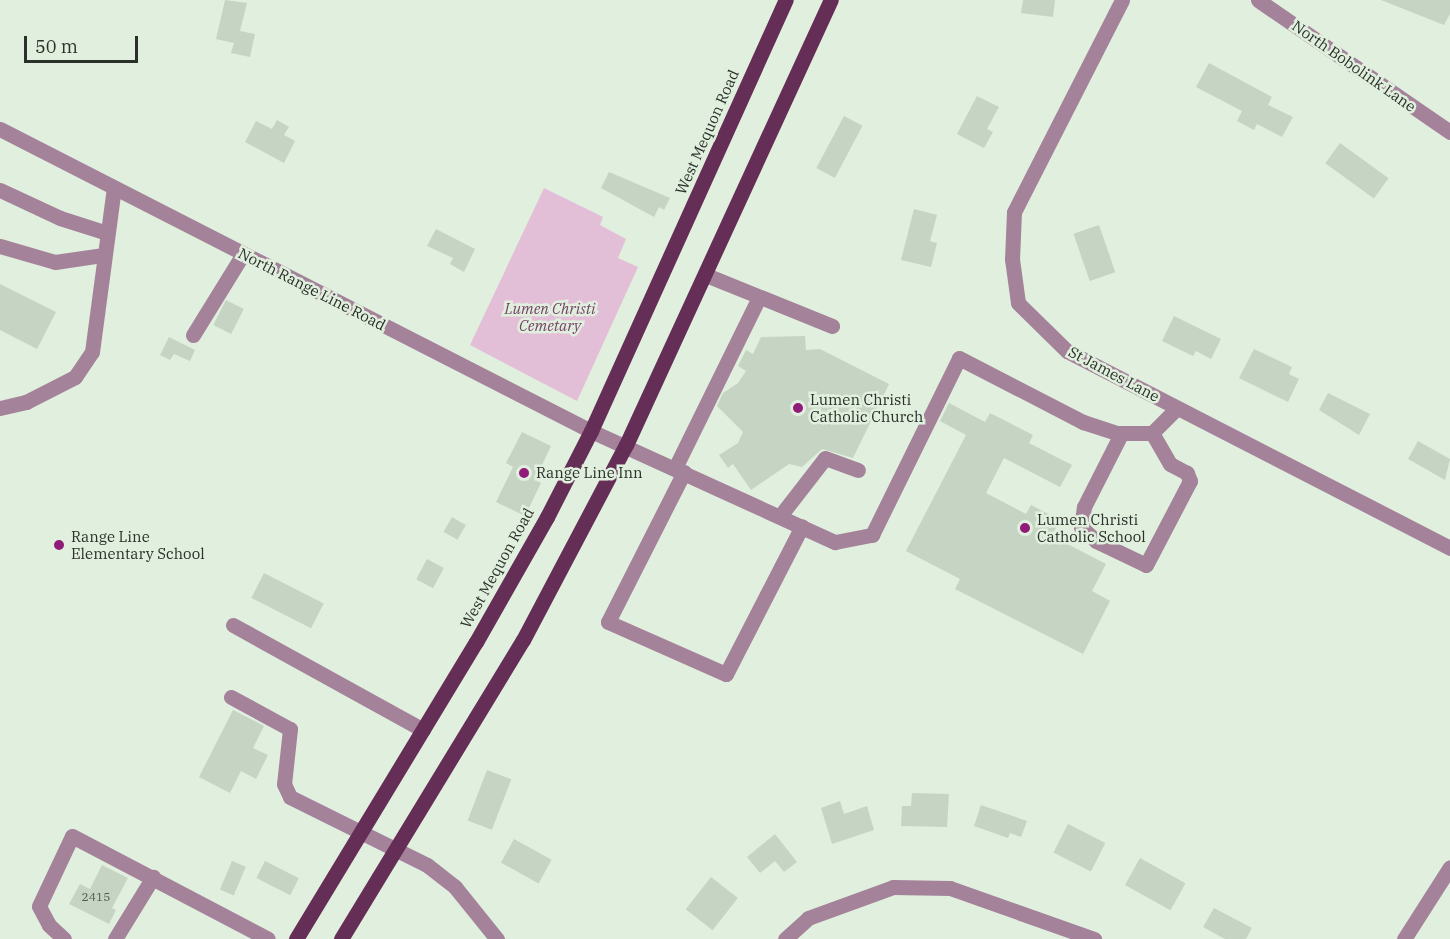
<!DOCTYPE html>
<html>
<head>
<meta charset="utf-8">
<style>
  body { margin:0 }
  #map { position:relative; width:1450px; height:939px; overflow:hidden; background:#e1efde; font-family:"IBM Plex Serif",serif }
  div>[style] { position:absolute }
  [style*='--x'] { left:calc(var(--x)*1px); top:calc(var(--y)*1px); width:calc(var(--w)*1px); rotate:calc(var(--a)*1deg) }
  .green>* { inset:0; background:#e3bfd7 }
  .building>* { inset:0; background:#c6d4c3; transform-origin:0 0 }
  .minor>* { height:15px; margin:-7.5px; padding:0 7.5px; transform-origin:7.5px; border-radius:7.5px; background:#a4839a }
  .major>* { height:15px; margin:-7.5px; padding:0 7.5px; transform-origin:7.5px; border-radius:7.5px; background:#652e57 }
  .dots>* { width:16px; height:16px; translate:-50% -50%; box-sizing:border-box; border:3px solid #e1efde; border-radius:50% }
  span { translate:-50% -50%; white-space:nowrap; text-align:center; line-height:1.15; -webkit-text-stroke:5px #e1efde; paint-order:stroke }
  .number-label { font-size:12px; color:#525a50 }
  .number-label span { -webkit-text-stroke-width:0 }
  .street-label { font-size:15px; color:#2b312a }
  .park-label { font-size:15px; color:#764468; font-style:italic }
  .poi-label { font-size:15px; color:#2b312a }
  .left { translate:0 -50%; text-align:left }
  .scale { position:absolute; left:24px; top:36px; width:114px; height:27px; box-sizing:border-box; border:3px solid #2b312a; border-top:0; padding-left:8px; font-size:18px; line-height:21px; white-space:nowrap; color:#2b312a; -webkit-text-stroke:4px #e1efde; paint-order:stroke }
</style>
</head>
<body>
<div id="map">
  <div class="green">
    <div style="clip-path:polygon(544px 188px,603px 217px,600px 225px,626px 239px,618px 258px,638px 267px,577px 401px,470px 345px)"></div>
  </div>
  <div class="building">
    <div style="clip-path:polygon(225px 0,247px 3px,240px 31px,255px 34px,250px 57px,231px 53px,234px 43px,216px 39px)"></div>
    <div style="clip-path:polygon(1023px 0,1055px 0,1053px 17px,1021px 13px)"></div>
    <div style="clip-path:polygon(1381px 0,1450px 0,1450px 14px,1444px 25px)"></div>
    <div style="clip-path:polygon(1209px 63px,1272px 97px,1268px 105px,1293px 117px,1282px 137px,1257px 124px,1254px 130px,1237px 121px,1242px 111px,1196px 87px)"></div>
    <div style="clip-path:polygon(977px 96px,999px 107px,987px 129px,993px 132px,984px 148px,957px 134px)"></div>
    <div style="left:844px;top:116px;width:21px;height:59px;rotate:28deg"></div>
    <div style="clip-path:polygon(277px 120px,289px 127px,284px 135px,295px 141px,284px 163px,245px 142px,256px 121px,272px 129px)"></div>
    <div style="left:1340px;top:143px;width:60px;height:25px;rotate:36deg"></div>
    <div style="clip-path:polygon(609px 172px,670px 198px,664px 210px,659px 207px,654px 217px,601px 188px)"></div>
    <div style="clip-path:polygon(914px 209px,937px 215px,930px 241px,937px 243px,931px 267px,901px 260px)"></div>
    <div style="left:1099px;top:225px;width:50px;height:27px;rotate:71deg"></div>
    <div style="clip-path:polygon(436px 229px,475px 249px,464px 272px,450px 264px,453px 258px,427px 246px)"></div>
    <div style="clip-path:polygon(0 284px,56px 312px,37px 349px,0 330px)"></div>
    <div style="left:226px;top:300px;width:20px;height:28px;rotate:27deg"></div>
    <div style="clip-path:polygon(1174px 316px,1221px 339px,1211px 359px,1196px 351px,1193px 356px,1162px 341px)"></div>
    <div style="clip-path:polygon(805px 336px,806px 350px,820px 349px,889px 384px,853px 458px,822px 449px,802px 467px,789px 464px,751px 490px,733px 464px,728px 468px,719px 455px,738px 443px,743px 432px,717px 406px,723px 393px,738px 383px,746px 371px,738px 366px,746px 350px,753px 354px,761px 337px)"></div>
    <div style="clip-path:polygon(169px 337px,195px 350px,190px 361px,174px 354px,170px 360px,160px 355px)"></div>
    <div style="clip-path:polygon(1254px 349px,1292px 367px,1289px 374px,1299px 379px,1288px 402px,1239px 378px)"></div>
    <div style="clip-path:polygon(1328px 393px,1370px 414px,1359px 435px,1319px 410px)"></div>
    <div style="clip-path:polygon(949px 403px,985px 422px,990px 413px,1033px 435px,1029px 443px,1072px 465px,1060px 487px,1004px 458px,986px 493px,1026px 514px,1031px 505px,1060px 520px,1052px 536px,1106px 564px,1092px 591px,1110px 601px,1083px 654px,955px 589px,960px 579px,906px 551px,966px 435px,940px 421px)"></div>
    <div style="clip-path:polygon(522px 432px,551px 446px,535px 480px,541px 483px,525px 516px,496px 502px,513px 467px,506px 463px)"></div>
    <div style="clip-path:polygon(1418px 441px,1450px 459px,1445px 480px,1408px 459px)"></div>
    <div style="left:452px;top:517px;width:16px;height:17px;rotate:30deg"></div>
    <div style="left:427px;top:559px;width:19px;height:23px;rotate:28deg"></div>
    <div style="left:264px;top:573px;width:67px;height:28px;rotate:27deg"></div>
    <div style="clip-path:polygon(233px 710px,264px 726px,253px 748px,268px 755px,256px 779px,241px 771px,230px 793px,199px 777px)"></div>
    <div style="left:487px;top:770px;width:26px;height:54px;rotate:21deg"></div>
    <div style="clip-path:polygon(912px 793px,949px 794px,947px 827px,901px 826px,902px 806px,911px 806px)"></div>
    <div style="clip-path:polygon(840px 801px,844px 814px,867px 806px,874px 830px,832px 844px,821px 808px)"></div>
    <div style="clip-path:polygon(981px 805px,1027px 821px,1021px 837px,1010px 833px,1008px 838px,974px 826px)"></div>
    <div style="left:1068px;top:824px;width:42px;height:32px;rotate:27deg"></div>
    <div style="clip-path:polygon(775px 834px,797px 862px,784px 872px,775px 861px,760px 873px,747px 857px)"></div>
    <div style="left:514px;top:839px;width:43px;height:27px;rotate:29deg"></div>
    <div style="left:1140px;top:858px;width:52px;height:31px;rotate:29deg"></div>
    <div style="left:232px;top:861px;width:15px;height:31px;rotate:23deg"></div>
    <div style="left:265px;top:861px;width:38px;height:19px;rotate:27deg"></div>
    <div style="clip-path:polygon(102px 865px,128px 878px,112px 908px,116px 910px,109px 924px,69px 904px,80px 884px,90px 889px)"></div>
    <div style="left:711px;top:877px;width:34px;height:41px;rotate:38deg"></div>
    <div style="clip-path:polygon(1214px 908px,1252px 928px,1246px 939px,1225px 939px,1203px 927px)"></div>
  </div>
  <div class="minor">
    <div style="--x:1122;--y:0;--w:238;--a:117"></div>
    <div style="--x:1014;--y:212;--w:47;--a:92.4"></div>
    <div style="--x:1012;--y:259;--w:44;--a:82.2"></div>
    <div style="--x:1018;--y:303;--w:69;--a:44.4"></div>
    <div style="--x:1067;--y:351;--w:431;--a:27.2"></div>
    <div style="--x:1258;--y:0;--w:233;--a:34.5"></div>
    <div style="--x:0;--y:129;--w:664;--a:27.07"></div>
    <div style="--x:591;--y:431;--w:268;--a:24.5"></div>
    <div style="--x:835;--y:542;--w:38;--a:-11"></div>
    <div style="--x:872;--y:535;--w:197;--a:-63.8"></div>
    <div style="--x:959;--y:358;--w:140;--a:27.3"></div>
    <div style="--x:1083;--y:422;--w:35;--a:18"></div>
    <div style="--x:1116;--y:433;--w:36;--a:0"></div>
    <div style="--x:1152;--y:433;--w:35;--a:-45"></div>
    <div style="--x:0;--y:190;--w:66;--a:25"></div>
    <div style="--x:60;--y:218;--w:49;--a:17.7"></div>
    <div style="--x:0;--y:246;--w:57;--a:16.2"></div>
    <div style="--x:55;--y:262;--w:49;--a:-8.3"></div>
    <div style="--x:706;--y:275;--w:136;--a:22"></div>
    <div style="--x:193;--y:335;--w:95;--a:-58.3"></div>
    <div style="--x:0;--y:408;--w:27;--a:-13"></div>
    <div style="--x:26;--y:402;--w:55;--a:-27"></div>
    <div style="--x:75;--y:377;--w:30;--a:-56"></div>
    <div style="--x:92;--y:352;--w:165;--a:-82.4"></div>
    <div style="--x:1121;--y:434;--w:82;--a:116.9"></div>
    <div style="--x:1084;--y:507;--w:20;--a:99"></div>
    <div style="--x:1081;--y:527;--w:21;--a:43"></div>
    <div style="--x:1096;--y:541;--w:55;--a:25.6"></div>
    <div style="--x:1146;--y:565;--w:95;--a:-62.4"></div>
    <div style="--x:1190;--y:481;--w:9;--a:-111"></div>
    <div style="--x:1187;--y:473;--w:19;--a:-152"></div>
    <div style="--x:1170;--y:464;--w:36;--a:-120"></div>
    <div style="--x:675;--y:468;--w:188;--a:-63.8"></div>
    <div style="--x:684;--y:472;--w:168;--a:116.9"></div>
    <div style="--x:608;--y:622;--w:129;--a:23.8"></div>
    <div style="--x:726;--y:674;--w:166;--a:-62.8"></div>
    <div style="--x:780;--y:516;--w:73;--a:-52.2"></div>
    <div style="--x:825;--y:458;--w:35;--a:20"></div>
    <div style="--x:233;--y:625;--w:217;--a:28.9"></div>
    <div style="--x:231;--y:697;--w:67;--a:28.5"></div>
    <div style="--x:290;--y:729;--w:55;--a:96.2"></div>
    <div style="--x:284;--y:784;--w:14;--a:65"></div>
    <div style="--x:290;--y:797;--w:153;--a:26.4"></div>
    <div style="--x:427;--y:865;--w:36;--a:38"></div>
    <div style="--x:455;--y:887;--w:67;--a:51.1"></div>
    <div style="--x:64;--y:939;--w:21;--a:-137"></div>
    <div style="--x:49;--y:925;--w:21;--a:-118"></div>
    <div style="--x:39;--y:906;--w:77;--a:-64.8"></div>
    <div style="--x:72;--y:836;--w:221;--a:27.7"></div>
    <div style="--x:115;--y:939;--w:73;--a:-58.5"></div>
    <div style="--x:785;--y:939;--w:31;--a:-42"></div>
    <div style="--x:808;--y:918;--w:90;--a:-20"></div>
    <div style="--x:893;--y:887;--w:57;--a:1"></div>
    <div style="--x:950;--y:888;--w:153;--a:19.5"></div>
    <div style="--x:1404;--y:939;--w:85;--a:-57.4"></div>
  </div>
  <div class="major">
    <div style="--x:296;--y:939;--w:347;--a:-58.8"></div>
    <div style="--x:476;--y:642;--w:144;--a:-60.4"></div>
    <div style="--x:547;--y:517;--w:97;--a:-62.9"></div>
    <div style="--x:591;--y:431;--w:473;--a:-65.7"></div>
    <div style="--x:341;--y:939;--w:350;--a:-58.7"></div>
    <div style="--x:523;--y:640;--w:221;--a:-62.2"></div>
    <div style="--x:626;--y:445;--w:490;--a:-65.3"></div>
  </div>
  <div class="dots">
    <div style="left:798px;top:408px;background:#911b79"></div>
    <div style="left:524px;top:473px;background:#911b79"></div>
    <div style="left:1025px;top:528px;background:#911b79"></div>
    <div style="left:59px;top:545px;background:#911b79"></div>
  </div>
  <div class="number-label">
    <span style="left:96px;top:897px">2415</span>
  </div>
  <div class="street-label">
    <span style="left:1354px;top:66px;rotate:35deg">North Bobolink Lane</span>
    <span style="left:707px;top:132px;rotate:-66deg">West Mequon Road</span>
    <span style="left:312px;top:289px;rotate:27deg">North Range Line Road</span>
    <span style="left:1114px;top:374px;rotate:28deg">St James Lane</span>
    <span style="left:497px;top:568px;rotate:-61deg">West Mequon Road</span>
  </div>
  <div class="park-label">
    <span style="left:550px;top:317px">Lumen Christi<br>Cemetary</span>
  </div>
  <div class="poi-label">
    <span class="left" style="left:810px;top:408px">Lumen Christi<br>Catholic Church</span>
    <span class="left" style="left:536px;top:473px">Range Line Inn</span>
    <span class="left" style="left:1037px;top:528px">Lumen Christi<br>Catholic School</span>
    <span class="left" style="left:71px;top:545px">Range Line<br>Elementary School</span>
  </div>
  <div class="scale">50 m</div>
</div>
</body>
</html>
